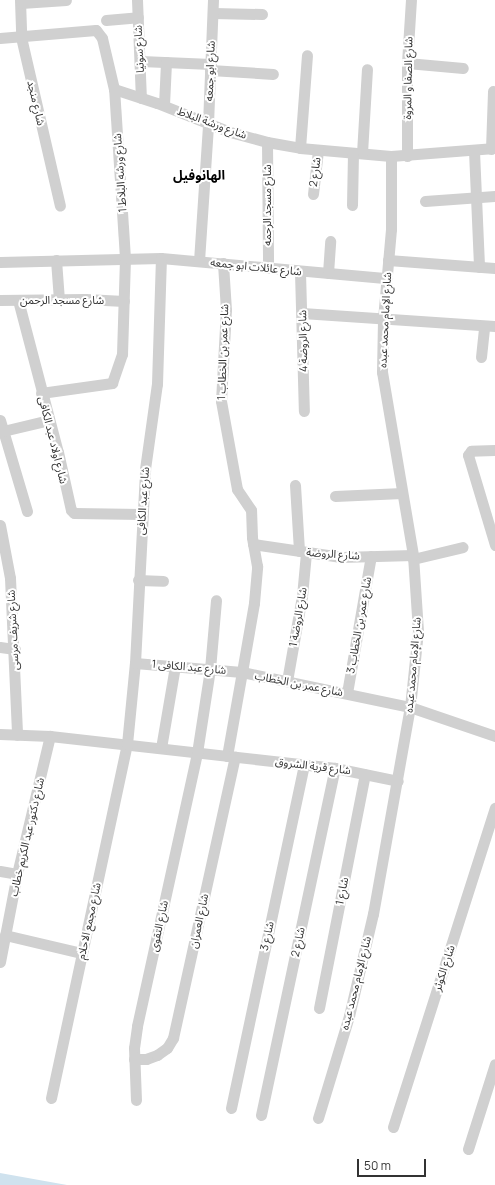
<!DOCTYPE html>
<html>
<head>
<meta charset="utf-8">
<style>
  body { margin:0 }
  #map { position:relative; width:495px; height:1185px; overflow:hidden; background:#fff; font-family:Manrope,"Noto Sans Arabic",sans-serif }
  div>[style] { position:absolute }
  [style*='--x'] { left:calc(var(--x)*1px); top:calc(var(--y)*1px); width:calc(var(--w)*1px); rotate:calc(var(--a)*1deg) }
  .water>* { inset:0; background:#cfe2ee }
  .minor>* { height:11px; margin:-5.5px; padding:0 5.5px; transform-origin:5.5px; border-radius:5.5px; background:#d0d0d0 }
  span { translate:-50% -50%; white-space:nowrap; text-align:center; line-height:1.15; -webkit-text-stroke:4px #fff; paint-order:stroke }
  .street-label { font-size:11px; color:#333 }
  .quarter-label { font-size:13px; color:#000; font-weight:700 }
  .scale { position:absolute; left:357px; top:1159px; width:69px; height:18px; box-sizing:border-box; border:2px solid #333; border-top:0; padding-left:5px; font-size:12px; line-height:14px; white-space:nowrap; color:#333; -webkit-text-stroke:3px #fff; paint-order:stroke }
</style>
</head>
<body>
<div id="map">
  <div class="water">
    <div style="clip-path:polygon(0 1173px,67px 1185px,0 1185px)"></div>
  </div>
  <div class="minor">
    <div style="--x:20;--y:0;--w:37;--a:88"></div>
    <div style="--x:21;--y:37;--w:173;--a:77"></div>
    <div style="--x:137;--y:0;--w:98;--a:87.7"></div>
    <div style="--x:21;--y:3;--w:45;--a:-3.8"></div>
    <div style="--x:213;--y:13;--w:49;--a:1.2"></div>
    <div style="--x:106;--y:20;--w:32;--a:-5"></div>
    <div style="--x:0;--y:38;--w:96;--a:-4.8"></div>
    <div style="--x:96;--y:30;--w:10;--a:53"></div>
    <div style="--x:102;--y:38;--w:52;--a:76.8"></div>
    <div style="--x:114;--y:89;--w:45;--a:18"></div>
    <div style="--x:157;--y:103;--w:79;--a:21.7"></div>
    <div style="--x:230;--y:132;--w:38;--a:15"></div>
    <div style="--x:267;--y:142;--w:34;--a:10"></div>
    <div style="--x:300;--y:148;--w:91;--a:5"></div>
    <div style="--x:391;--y:156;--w:104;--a:-4.4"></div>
    <div style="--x:141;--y:61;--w:70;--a:2.5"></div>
    <div style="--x:407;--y:63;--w:56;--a:5.1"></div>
    <div style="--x:210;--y:70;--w:63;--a:3.6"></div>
    <div style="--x:164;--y:105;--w:43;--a:-87.3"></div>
    <div style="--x:267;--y:142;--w:126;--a:89.5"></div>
    <div style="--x:300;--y:148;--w:93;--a:-85.7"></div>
    <div style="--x:491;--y:149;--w:58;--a:-88"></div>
    <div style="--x:474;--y:151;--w:116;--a:87.5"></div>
    <div style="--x:362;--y:153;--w:84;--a:-86.6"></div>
    <div style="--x:407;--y:156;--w:93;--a:-90"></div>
    <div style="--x:407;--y:63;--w:63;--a:-86.4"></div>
    <div style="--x:313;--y:194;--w:44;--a:-83.5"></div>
    <div style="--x:425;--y:201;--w:70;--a:-4.1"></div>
    <div style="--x:352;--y:205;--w:52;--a:-88.9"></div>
    <div style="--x:56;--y:260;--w:40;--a:85.7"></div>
    <div style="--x:388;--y:260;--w:107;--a:4.3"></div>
    <div style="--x:199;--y:261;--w:137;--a:-86.2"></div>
    <div style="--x:208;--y:124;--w:124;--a:-87.7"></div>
    <div style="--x:0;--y:262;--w:161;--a:-1.4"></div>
    <div style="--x:161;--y:258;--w:227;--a:5.1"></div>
    <div style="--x:300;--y:272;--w:139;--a:88.4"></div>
    <div style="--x:328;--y:273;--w:32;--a:-86"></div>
    <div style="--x:0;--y:300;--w:85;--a:-0.7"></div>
    <div style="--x:85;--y:299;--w:39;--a:3"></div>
    <div style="--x:18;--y:300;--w:157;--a:75.3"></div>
    <div style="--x:58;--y:452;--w:59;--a:77.4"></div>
    <div style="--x:71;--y:510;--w:4;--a:45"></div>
    <div style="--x:74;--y:513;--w:67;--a:0.9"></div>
    <div style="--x:302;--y:313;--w:193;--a:3.9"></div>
    <div style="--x:481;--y:357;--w:31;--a:-84"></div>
    <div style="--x:41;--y:393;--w:72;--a:-8"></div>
    <div style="--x:112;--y:383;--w:31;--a:-71"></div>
    <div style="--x:122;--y:354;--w:96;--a:-88.2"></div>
    <div style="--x:125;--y:258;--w:169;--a:-93.7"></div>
    <div style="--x:0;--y:420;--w:95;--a:73.5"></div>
    <div style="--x:3;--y:431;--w:47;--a:-13.4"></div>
    <div style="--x:495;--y:450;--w:24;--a:178"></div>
    <div style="--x:471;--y:451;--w:5;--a:127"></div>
    <div style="--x:468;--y:455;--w:94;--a:73.3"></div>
    <div style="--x:295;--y:485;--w:66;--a:86.5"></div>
    <div style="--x:335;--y:496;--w:67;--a:-2.6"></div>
    <div style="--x:0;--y:525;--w:54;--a:79.3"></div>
    <div style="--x:10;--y:578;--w:157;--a:87.4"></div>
    <div style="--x:253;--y:544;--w:89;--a:8.4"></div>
    <div style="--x:341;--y:557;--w:72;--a:-1.6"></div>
    <div style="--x:413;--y:559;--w:51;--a:-13.5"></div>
    <div style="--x:138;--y:580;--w:25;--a:2"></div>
    <div style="--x:0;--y:647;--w:15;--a:8"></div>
    <div style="--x:135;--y:663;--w:107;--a:4.8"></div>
    <div style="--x:242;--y:672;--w:70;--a:-80.1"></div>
    <div style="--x:254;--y:603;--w:37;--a:-85"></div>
    <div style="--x:257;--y:566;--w:29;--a:-100"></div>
    <div style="--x:252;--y:537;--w:27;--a:-92"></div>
    <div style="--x:251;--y:510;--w:25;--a:-124"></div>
    <div style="--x:237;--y:489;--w:89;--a:-100.3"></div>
    <div style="--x:221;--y:401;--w:91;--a:-86.9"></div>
    <div style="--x:226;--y:310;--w:47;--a:-93.7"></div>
    <div style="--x:287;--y:681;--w:86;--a:-80"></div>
    <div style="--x:302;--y:596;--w:43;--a:-84.7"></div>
    <div style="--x:347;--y:693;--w:139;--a:-80.1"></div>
    <div style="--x:0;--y:734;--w:50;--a:2.3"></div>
    <div style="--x:50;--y:736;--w:178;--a:6.4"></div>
    <div style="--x:227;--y:756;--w:85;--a:-79.9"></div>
    <div style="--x:242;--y:672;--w:172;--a:11.8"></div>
    <div style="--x:410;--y:707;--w:90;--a:18.8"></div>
    <div style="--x:161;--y:748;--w:83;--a:-80.3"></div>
    <div style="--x:228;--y:756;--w:108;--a:6.4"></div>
    <div style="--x:335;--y:768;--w:64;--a:11.7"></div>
    <div style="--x:0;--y:871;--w:17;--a:10"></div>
    <div style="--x:5;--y:935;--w:79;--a:13.2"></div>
    <div style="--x:0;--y:962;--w:90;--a:-79.1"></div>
    <div style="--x:17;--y:874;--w:142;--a:-76.6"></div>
    <div style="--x:319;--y:1008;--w:238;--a:-78.9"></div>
    <div style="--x:134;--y:1059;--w:12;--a:0"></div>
    <div style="--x:146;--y:1059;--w:12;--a:-20"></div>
    <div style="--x:157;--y:1055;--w:12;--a:-35"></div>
    <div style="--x:167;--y:1048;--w:12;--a:-59"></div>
    <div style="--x:173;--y:1038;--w:288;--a:-77.6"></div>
    <div style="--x:51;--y:1098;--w:362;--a:-77.9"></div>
    <div style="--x:127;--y:744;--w:81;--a:-84.4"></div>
    <div style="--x:135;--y:663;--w:194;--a:-87"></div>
    <div style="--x:145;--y:469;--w:86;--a:-82"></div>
    <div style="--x:157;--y:384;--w:126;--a:-88.2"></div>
    <div style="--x:136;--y:1100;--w:52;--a:-92.2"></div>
    <div style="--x:134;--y:1048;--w:22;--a:-82"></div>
    <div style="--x:137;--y:1026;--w:280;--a:-77.6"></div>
    <div style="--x:197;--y:753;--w:85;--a:-81.2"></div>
    <div style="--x:210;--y:669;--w:69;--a:-85"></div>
    <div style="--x:231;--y:1108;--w:351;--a:-78"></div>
    <div style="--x:261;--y:1115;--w:355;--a:-78"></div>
    <div style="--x:318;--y:1118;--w:107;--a:-73.1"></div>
    <div style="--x:349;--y:1016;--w:105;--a:-76.8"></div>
    <div style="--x:373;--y:914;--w:210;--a:-79.9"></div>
    <div style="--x:410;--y:707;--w:76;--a:-84"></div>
    <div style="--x:418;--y:631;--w:76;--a:-93.8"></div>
    <div style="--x:413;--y:555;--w:186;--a:-99.6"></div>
    <div style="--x:382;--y:372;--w:53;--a:-88.9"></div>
    <div style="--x:383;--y:319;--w:90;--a:-84.9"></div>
    <div style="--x:391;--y:229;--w:73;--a:-90"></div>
    <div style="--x:393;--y:1127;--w:335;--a:-72.3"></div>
    <div style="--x:468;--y:1149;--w:89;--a:-72.4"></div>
  </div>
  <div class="street-label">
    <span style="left:139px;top:49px;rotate:-93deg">شارع سونيا</span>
    <span style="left:210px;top:71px;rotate:-88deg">شارع ابو جمعه</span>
    <span style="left:408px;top:78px;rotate:-89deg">شارع الصفا و المروة</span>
    <span style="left:36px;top:103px;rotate:77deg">شارع منجد</span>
    <span style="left:212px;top:123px;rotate:20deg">شارع ورشة البلاط</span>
    <span style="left:315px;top:172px;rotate:-83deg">شارع 2</span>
    <span style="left:120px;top:173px;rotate:-94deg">شارع ورشه البلاط 1</span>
    <span style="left:267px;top:205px;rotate:-90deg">شارع مسجد الرحمه</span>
    <span style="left:256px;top:267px;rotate:6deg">شارع عائلات ابو جمعه</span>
    <span style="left:62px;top:300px">شارع مسجد الرحمن</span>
    <span style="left:385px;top:320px;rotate:-87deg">شارع الإمام محمد عبده</span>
    <span style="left:303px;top:341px;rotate:-91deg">شارع الروضة 4</span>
    <span style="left:223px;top:352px;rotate:-88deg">شارع عمر بن الخطاب 1</span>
    <span style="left:53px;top:440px;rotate:76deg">شارع اولاد عبد الكافى</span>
    <span style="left:143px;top:501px;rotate:-86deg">شارع عبد الكافى</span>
    <span style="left:333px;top:554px;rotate:4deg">شارع الروضة</span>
    <span style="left:298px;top:617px;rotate:-80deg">شارع الروضة 1</span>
    <span style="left:359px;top:625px;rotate:-80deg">شارع عمر بن الخطاب 3</span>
    <span style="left:13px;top:630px;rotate:-93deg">شارع شريف مرسى</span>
    <span style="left:413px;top:665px;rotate:-85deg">شارع الإمام محمد عبده</span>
    <span style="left:189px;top:667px;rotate:5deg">شارع عبد الكافى 1</span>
    <span style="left:299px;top:684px;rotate:11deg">شارع عمر بن الخطاب</span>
    <span style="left:313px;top:766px;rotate:7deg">شارع قرية الشروق</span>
    <span style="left:27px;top:837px;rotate:-77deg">شارع دكتور عبد الكريم خطاب</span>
    <span style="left:342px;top:891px;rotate:-79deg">شارع 1</span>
    <span style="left:89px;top:921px;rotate:-78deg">شارع مجمع الاحلام</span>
    <span style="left:199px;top:921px;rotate:-78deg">شارع العمران</span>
    <span style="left:159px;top:926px;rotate:-78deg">شارع التقوى</span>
    <span style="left:267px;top:936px;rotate:-78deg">شارع 3</span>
    <span style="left:298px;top:942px;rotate:-78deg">شارع 2</span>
    <span style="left:444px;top:968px;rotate:-72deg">شارع الكوثر</span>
    <span style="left:356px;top:983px;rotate:-76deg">شارع الإمام محمد عبده</span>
  </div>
  <div class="quarter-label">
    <span style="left:199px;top:175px">الهانوفيل</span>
  </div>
  <div class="scale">50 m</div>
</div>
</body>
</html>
